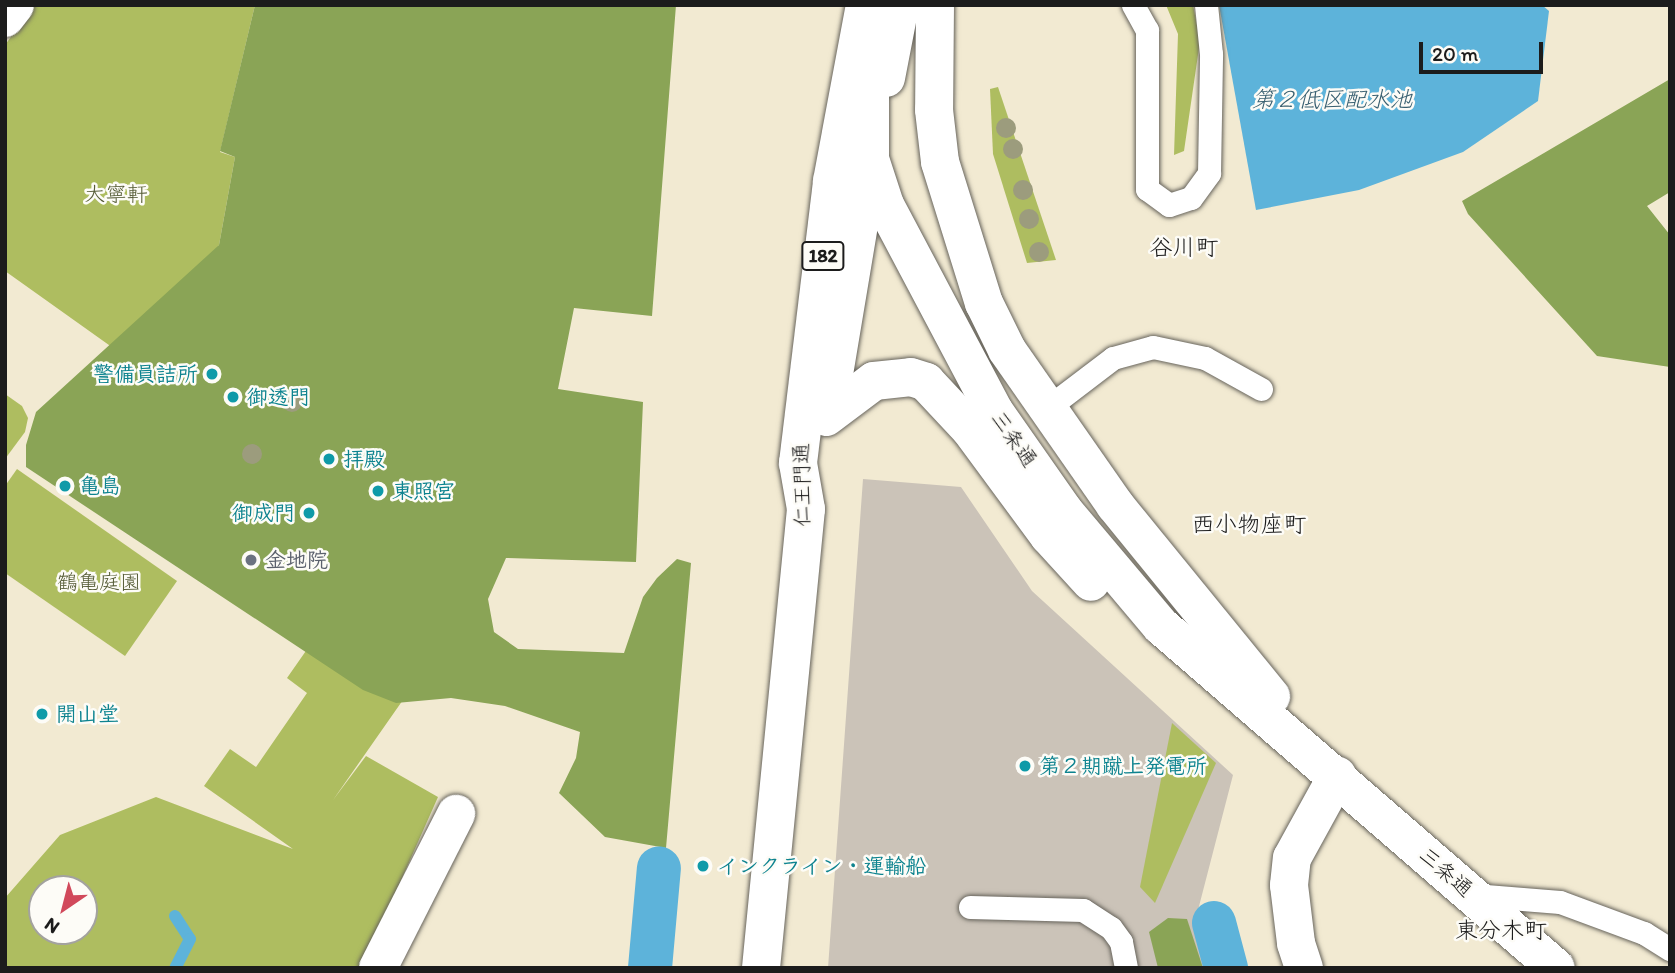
<!DOCTYPE html>
<html>
<head>
<meta charset="utf-8">
<style>
  body { margin:0 }
  #map { position:relative; width:1675px; height:973px; overflow:hidden; background:#f2ead2; font-family:Itim,"Klee One",sans-serif }
  div>[style] { position:absolute }
  [style*='--x'] { left:calc(var(--x)*1px); top:calc(var(--y)*1px); width:calc(var(--w)*1px); rotate:calc(var(--a)*1deg) }
  .industrial>* { inset:0; background:#cbc3b8 }
  .green>* { inset:0; background:#aebd60 }
  .forest>* { inset:0; background:#8aa456 }
  .water>* { inset:0; background:#5db3da }
  .stream>* { height:12px; margin:-6px; padding:0 6px; transform-origin:6px; border-radius:6px; background:#5db3da }
  .canal>* { height:44px; margin:-22px; padding:0 22px; transform-origin:22px; border-radius:22px; background:#5db3da }
  .roads { filter:drop-shadow(0 0 2px #67645c) drop-shadow(0 0 2px #67645c) }
  .lane>* { height:23px; margin:-11.5px; padding:0 11.5px; transform-origin:11.5px; border-radius:11.5px; background:#fff }
  .street>* { height:38px; margin:-19px; padding:0 19px; transform-origin:19px; border-radius:19px; background:#fff }
  .secondary>* { height:38px; margin:-19px; padding:0 19px; transform-origin:19px; border-radius:19px; background:#fff }
  .primary>* { height:38px; margin:-19px; padding:0 19px; transform-origin:19px; border-radius:19px; background:#fff }
  .trees>* { width:20px; height:20px; margin:-10px; border-radius:50%; background:#9c9c7d }
  .dots>* { width:19px; height:19px; translate:-50% -50%; box-sizing:border-box; border:4px solid #fdfcf7; border-radius:50% }
  span { translate:-50% -50%; white-space:nowrap; text-align:center; line-height:1.15; -webkit-text-stroke:5px #fdfcf7; paint-order:stroke }
  .shield-label span { padding:2px 5px; background:#fdfcf7; border:2px solid; border-radius:5px; -webkit-text-stroke-width:0 }
  .shield-label { font-size:19px; color:#1c1c1c; font-weight:700 }
  .park-label { font-size:21px; color:#565c37 }
  .culture-label { font-size:21px; color:#0d838f; font-weight:700 }
  .right { translate:-100% -50%; text-align:right }
  .left { translate:0 -50%; text-align:left }
  .street-label { font-size:21px; color:#1c1c1c }
  .worship-label { font-size:21px; color:#5b616d; font-weight:700 }
  .water-label { font-size:23px; color:#396071; font-style:italic }
  .neighbourhood-label { font-size:23px; color:#1c1c1c }
  .frame { position:absolute; inset:0; border:7px solid #1c1c1c; pointer-events:none }
  .north { position:absolute; left:28px; top:875px; width:70px; height:70px; box-sizing:border-box; background:#fdfcf7; border:2px solid #a3a29f; border-radius:50%; rotate:215deg; font-size:19px; font-weight:700; line-height:28px; text-align:center; color:#1c1c1c }
  .north::after { content:''; display:block; margin:auto; width:24px; height:32px; background:#d1495b; clip-path:polygon(50% 0,100% 100%,50% 72%,0 100%) }
  .scale { position:absolute; left:1419px; top:42px; width:124px; height:32px; box-sizing:border-box; border:4px solid #1c1c1c; border-top:0; padding-left:9px; font-size:21px; line-height:24px; white-space:nowrap; color:#1c1c1c; -webkit-text-stroke:5px #fdfcf7; paint-order:stroke }
</style>
</head>
<body>
<div id="map">
  <div class="industrial">
    <div style="clip-path:polygon(863px 479px,961px 487px,1032px 591px,1233px 775px,1197px 914px,1212px 968px,828px 968px)"></div>
  </div>
  <div class="green">
    <div style="clip-path:polygon(34px 5px,255px 5px,220px 152px,235px 157px,219px 245px,137px 365px,5px 271px,5px 45px)"></div>
    <div style="clip-path:polygon(1166px 5px,1193px 5px,1200px 41px,1184px 151px,1174px 155px,1178px 34px)"></div>
    <div style="clip-path:polygon(998px 87px,1056px 260px,1027px 263px,993px 154px,990px 89px)"></div>
    <div style="clip-path:polygon(5px 394px,22px 406px,28px 418px,25px 432px,5px 459px)"></div>
    <div style="clip-path:polygon(17px 469px,177px 581px,125px 656px,5px 573px,5px 486px)"></div>
    <div style="clip-path:polygon(evenodd,324px 625px,412px 687px,333px 800px,366px 756px,438px 797px,362px 968px,5px 968px,5px 898px,60px 835px,156px 797px,293px 849px,204px 786px,230px 749px,256px 767px,307px 693px,287px 678px,324px 625px,42px 889px,84px 889px,84px 931px,42px 931px,42px 889px)"></div>
    <div style="clip-path:polygon(1172px 723px,1216px 763px,1155px 903px,1140px 887px)"></div>
  </div>
  <div class="forest">
    <div style="clip-path:polygon(255px 5px,676px 5px,652px 316px,574px 308px,558px 389px,643px 402px,636px 562px,506px 558px,488px 599px,494px 632px,518px 649px,624px 653px,643px 597px,657px 578px,677px 559px,691px 563px,666px 848px,605px 837px,559px 793px,576px 758px,580px 732px,505px 706px,451px 698px,396px 703px,363px 690px,26px 467px,26px 445px,36px 412px,219px 245px,235px 157px,220px 151px)"></div>
    <div style="clip-path:polygon(1670px 79px,1670px 192px,1647px 206px,1670px 235px,1670px 367px,1597px 356px,1468px 214px,1462px 201px)"></div>
    <div style="clip-path:polygon(1168px 918px,1187px 919px,1203px 968px,1158px 968px,1149px 932px)"></div>
  </div>
  <div class="water">
    <div style="clip-path:polygon(1219px 5px,1542px 5px,1549px 11px,1538px 101px,1463px 152px,1359px 190px,1256px 210px)"></div>
  </div>
  <div class="stream">
    <div style="--x:175;--y:916;--w:27;--a:57"></div>
    <div style="--x:190;--y:939;--w:33;--a:117"></div>
  </div>
  <div class="canal">
    <div style="--x:1214;--y:923;--w:47;--a:75.1"></div>
    <div style="--x:650;--y:968;--w:100;--a:-84.9"></div>
  </div>
  <div class="roads">
    <div class="lane">
      <div style="--x:1133;--y:5;--w:29;--a:61"></div>
      <div style="--x:1147;--y:30;--w:159;--a:90"></div>
      <div style="--x:1147;--y:189;--w:27;--a:36"></div>
      <div style="--x:1169;--y:205;--w:23;--a:-18"></div>
      <div style="--x:1191;--y:198;--w:31;--a:-54"></div>
      <div style="--x:1209;--y:173;--w:119;--a:-89"></div>
      <div style="--x:1211;--y:54;--w:49;--a:-95.8"></div>
      <div style="--x:1046;--y:409;--w:84;--a:-37.3"></div>
      <div style="--x:1113;--y:358;--w:41;--a:-15.4"></div>
      <div style="--x:1153;--y:347;--w:53;--a:11.9"></div>
      <div style="--x:1205;--y:358;--w:64;--a:29"></div>
      <div style="--x:1473;--y:895;--w:87;--a:4.6"></div>
      <div style="--x:1560;--y:902;--w:90;--a:20.3"></div>
      <div style="--x:1644;--y:933;--w:31;--a:32"></div>
      <div style="--x:970;--y:907;--w:113;--a:1.5"></div>
      <div style="--x:1083;--y:910;--w:33;--a:33"></div>
      <div style="--x:1111;--y:928;--w:17;--a:54"></div>
      <div style="--x:1121;--y:942;--w:26;--a:79"></div>
    </div>
    <div class="street">
      <div style="--x:5;--y:18;--w:16;--a:-52"></div>
      <div style="--x:378;--y:968;--w:173;--a:-63.1"></div>
      <div style="--x:1304;--y:968;--w:26;--a:-108"></div>
      <div style="--x:1296;--y:943;--w:58;--a:-96.9"></div>
      <div style="--x:1289;--y:885;--w:27;--a:-84"></div>
      <div style="--x:1292;--y:858;--w:94;--a:-61.2"></div>
    </div>
    <div class="secondary">
      <div style="--x:935;--y:5;--w:105;--a:90.5"></div>
      <div style="--x:934;--y:110;--w:52;--a:83.4"></div>
      <div style="--x:940;--y:162;--w:148;--a:72.7"></div>
      <div style="--x:984;--y:303;--w:52;--a:63.9"></div>
      <div style="--x:1007;--y:350;--w:189;--a:55.1"></div>
      <div style="--x:1115;--y:505;--w:247;--a:50.8"></div>
      <div style="--x:870;--y:33;--w:126;--a:90"></div>
      <div style="--x:870;--y:159;--w:48;--a:71.9"></div>
      <div style="--x:885;--y:205;--w:233;--a:62.1"></div>
      <div style="--x:994;--y:411;--w:122;--a:55"></div>
      <div style="--x:1064;--y:511;--w:150;--a:49.9"></div>
      <div style="--x:1161;--y:626;--w:522;--a:40.89"></div>
      <div style="--x:886;--y:78;--w:74;--a:-79.1"></div>
      <div style="--x:826;--y:417;--w:60;--a:-36.9"></div>
      <div style="--x:874;--y:381;--w:37;--a:-6"></div>
      <div style="--x:911;--y:377;--w:16;--a:18"></div>
      <div style="--x:926;--y:382;--w:64;--a:46.9"></div>
      <div style="--x:970;--y:429;--w:133;--a:53.6"></div>
      <div style="--x:1049;--y:536;--w:62;--a:47.6"></div>
    </div>
    <div class="primary">
      <div style="--x:833;--y:380;--w:224;--a:-80.5"></div>
      <div style="--x:761;--y:968;--w:461;--a:-84.4"></div>
      <div style="--x:806;--y:509;--w:47;--a:-99.9"></div>
      <div style="--x:798;--y:463;--w:284;--a:-83.1"></div>
      <div style="--x:832;--y:181;--w:179;--a:-79.4"></div>
    </div>
  </div>
  <div class="trees">
    <div style="left:1006px;top:128px"></div>
    <div style="left:1013px;top:149px"></div>
    <div style="left:1023px;top:190px"></div>
    <div style="left:1029px;top:219px"></div>
    <div style="left:1039px;top:252px"></div>
    <div style="left:292px;top:402px"></div>
    <div style="left:252px;top:454px"></div>
  </div>
  <div class="dots">
    <div style="left:212px;top:374px;background:#0f9aa8"></div>
    <div style="left:233px;top:397px;background:#0f9aa8"></div>
    <div style="left:329px;top:459px;background:#0f9aa8"></div>
    <div style="left:65px;top:486px;background:#0f9aa8"></div>
    <div style="left:378px;top:491px;background:#0f9aa8"></div>
    <div style="left:309px;top:513px;background:#0f9aa8"></div>
    <div style="left:251px;top:560px;background:#6b7280"></div>
    <div style="left:42px;top:714px;background:#0f9aa8"></div>
    <div style="left:1025px;top:766px;background:#0f9aa8"></div>
    <div style="left:703px;top:866px;background:#0f9aa8"></div>
  </div>
  <div class="shield-label">
    <span style="left:823px;top:256px">182</span>
  </div>
  <div class="park-label">
    <span style="left:116px;top:194px">大寧軒</span>
    <span style="left:99px;top:582px">鶴亀庭園</span>
  </div>
  <div class="culture-label">
    <span class="right" style="left:198px;top:374px">警備員詰所</span>
    <span class="left" style="left:247px;top:397px">御透門</span>
    <span class="left" style="left:343px;top:459px">拝殿</span>
    <span class="left" style="left:79px;top:486px">亀島</span>
    <span class="left" style="left:392px;top:491px">東照宮</span>
    <span class="right" style="left:295px;top:513px">御成門</span>
    <span class="left" style="left:56px;top:714px">開山堂</span>
    <span class="left" style="left:1039px;top:766px">第２期蹴上発電所</span>
    <span class="left" style="left:717px;top:866px">インクライン・運輸船</span>
  </div>
  <div class="street-label">
    <span style="left:1014px;top:439px;rotate:55deg">三条通</span>
    <span style="left:802px;top:485px;rotate:-91deg">仁王門通</span>
    <span style="left:1446px;top:872px;rotate:41deg">三条通</span>
  </div>
  <div class="worship-label">
    <span class="left" style="left:265px;top:560px">金地院</span>
  </div>
  <div class="water-label">
    <span style="left:1332px;top:99px">第２低区配水池</span>
  </div>
  <div class="neighbourhood-label">
    <span style="left:1184px;top:247px">谷川町</span>
    <span style="left:1249px;top:524px">西小物座町</span>
    <span style="left:1501px;top:930px">東分木町</span>
  </div>
  <div class="frame"></div>
  <div class="north">N</div>
  <div class="scale">20 m</div>
</div>
</body>
</html>
